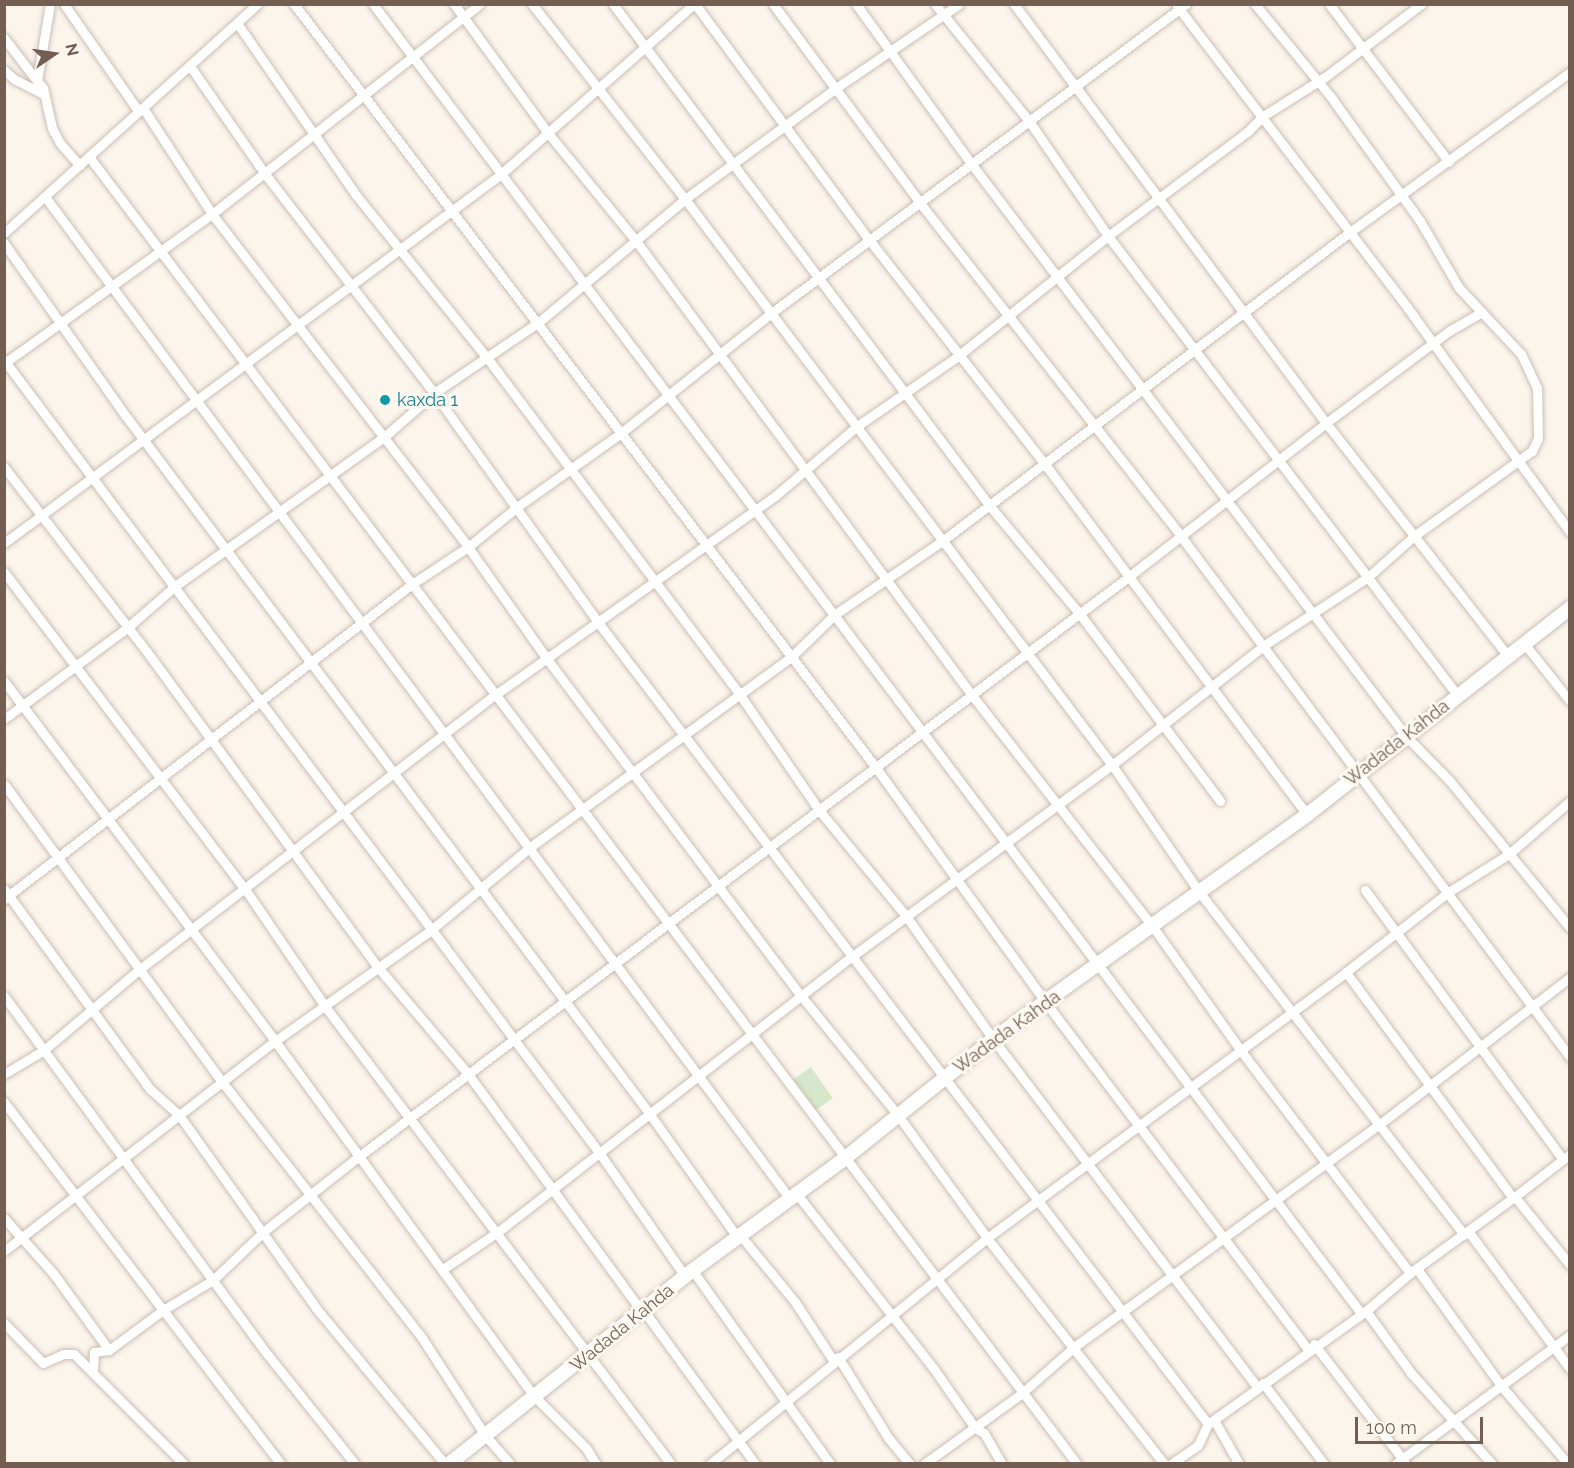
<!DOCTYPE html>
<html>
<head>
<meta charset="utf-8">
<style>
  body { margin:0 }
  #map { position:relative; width:1574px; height:1468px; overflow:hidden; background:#fbf5ec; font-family:Raleway,sans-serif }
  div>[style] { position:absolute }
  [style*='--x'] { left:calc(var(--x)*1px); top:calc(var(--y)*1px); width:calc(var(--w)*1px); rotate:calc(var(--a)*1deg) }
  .green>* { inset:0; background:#d6e7cb; transform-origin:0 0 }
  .roads { filter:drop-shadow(0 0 2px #ccbeb3) drop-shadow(0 0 2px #ccbeb3) }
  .street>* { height:9px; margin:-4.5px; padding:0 4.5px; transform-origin:4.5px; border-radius:4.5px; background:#fff }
  .secondary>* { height:14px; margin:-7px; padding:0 7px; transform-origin:7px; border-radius:7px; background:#fff }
  .dots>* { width:16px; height:16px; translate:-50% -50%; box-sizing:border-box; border:3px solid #fdf9f2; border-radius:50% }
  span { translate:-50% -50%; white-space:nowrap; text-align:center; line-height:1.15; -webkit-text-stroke:6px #fdf9f2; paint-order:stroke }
  .culture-label { font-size:18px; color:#0d838f }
  .left { translate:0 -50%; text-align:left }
  .street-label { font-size:18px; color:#735e51 }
  .frame { position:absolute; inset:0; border:6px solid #735e51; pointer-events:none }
  .north { position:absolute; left:24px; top:24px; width:60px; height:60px; -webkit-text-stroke:4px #fdf9f2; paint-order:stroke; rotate:77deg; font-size:16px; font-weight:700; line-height:24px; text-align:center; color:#735e51 }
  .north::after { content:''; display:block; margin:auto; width:21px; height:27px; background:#735e51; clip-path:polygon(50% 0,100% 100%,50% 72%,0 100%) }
  .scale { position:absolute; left:1355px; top:1417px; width:128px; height:27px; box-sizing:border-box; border:3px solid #735e51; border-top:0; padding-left:8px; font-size:18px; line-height:21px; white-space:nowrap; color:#735e51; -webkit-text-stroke:4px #fdf9f2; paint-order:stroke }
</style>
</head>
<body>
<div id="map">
  <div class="green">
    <div style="left:811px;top:1067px;width:38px;height:21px;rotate:55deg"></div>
  </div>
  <div class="roads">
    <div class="street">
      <div style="--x:50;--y:4;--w:78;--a:99.6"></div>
      <div style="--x:37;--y:81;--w:9;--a:49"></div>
      <div style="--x:43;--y:88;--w:41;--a:77.3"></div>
      <div style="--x:52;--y:128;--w:17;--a:62"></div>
      <div style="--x:60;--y:143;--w:30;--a:49"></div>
      <div style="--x:64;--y:4;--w:131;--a:55.2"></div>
      <div style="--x:294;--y:4;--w:957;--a:52.69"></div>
      <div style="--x:874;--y:765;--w:294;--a:54.1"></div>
      <div style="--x:1046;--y:1003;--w:434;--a:52.9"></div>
      <div style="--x:373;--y:4;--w:1639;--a:52.96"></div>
      <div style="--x:454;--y:4;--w:160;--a:53.9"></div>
      <div style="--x:548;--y:133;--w:139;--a:50.8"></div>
      <div style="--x:636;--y:241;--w:563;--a:53.52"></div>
      <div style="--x:971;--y:694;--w:296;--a:52"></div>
      <div style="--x:1153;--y:927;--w:152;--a:54.6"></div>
      <div style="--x:1241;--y:1051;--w:279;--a:52.7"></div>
      <div style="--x:532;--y:4;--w:248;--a:51.9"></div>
      <div style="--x:685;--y:199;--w:709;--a:52.97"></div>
      <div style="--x:1112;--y:765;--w:155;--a:55.5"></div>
      <div style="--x:1200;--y:893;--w:432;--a:52.3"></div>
      <div style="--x:613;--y:4;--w:626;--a:53.11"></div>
      <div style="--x:989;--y:505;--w:141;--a:50.2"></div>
      <div style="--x:1079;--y:613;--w:235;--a:53.1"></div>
      <div style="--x:695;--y:4;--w:295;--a:53.6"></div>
      <div style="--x:870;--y:241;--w:282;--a:51.9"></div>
      <div style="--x:1044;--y:463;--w:439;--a:53.2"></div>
      <div style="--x:773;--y:4;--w:247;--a:53.5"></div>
      <div style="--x:920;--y:203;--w:422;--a:51.9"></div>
      <div style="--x:1180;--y:535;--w:652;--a:53.24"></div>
      <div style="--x:856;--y:4;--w:200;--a:54.2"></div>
      <div style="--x:973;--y:166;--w:716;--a:52.78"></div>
      <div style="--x:1406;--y:736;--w:62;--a:45.7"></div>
      <div style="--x:1449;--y:780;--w:191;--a:50.7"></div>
      <div style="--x:935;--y:4;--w:150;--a:51.2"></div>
      <div style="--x:1029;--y:121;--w:140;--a:55.5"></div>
      <div style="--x:1108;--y:236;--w:578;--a:52.73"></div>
      <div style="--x:1014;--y:4;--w:522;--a:53.33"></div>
      <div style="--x:1326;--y:423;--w:294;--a:52"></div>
      <div style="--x:1329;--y:4;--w:198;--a:52.8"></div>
      <div style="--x:1177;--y:6;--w:379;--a:52.6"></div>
      <div style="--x:1407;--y:307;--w:278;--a:54.1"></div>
      <div style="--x:237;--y:23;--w:209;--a:55.3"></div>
      <div style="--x:356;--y:195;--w:211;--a:51.2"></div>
      <div style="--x:488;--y:359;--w:420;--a:53.1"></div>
      <div style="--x:740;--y:695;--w:140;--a:55.5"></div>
      <div style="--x:819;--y:810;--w:137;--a:50.6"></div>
      <div style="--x:906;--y:916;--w:151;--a:54.7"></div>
      <div style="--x:993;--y:1039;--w:437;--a:52.8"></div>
      <div style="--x:4;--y:38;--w:54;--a:52.5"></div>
      <div style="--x:190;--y:66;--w:131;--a:55.2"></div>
      <div style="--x:265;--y:174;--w:277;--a:52.3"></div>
      <div style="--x:434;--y:393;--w:280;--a:54.4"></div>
      <div style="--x:597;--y:621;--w:1009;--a:52.73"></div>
      <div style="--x:4;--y:70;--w:13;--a:42"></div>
      <div style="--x:14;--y:79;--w:34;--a:27"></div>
      <div style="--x:143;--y:108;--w:126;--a:56.9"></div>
      <div style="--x:212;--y:214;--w:420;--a:52.4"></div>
      <div style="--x:468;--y:547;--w:137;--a:54.8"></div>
      <div style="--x:547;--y:659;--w:423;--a:53"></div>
      <div style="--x:802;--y:997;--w:151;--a:50.9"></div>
      <div style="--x:897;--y:1114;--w:153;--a:54"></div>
      <div style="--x:987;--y:1238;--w:287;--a:51.9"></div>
      <div style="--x:90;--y:158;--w:1637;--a:52.92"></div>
      <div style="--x:46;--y:198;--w:1247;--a:53.38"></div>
      <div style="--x:4;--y:233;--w:341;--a:-42.1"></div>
      <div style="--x:4;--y:243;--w:210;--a:54.9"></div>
      <div style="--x:125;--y:415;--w:873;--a:53.1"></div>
      <div style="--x:649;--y:1113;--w:152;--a:54.6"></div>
      <div style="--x:4;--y:360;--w:989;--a:53.1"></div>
      <div style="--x:598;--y:1151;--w:152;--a:55.2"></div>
      <div style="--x:6;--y:362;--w:254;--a:-35.7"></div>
      <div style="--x:212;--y:214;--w:340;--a:-38.1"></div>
      <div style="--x:4;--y:467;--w:239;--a:52.3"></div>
      <div style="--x:150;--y:656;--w:383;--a:53.8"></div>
      <div style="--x:376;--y:965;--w:143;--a:49.8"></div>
      <div style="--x:468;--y:1074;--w:295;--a:53.8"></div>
      <div style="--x:4;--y:543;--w:619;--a:-36.59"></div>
      <div style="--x:501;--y:174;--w:257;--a:-41.4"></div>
      <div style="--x:4;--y:572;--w:398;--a:52.8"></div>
      <div style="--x:245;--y:889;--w:140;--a:55.7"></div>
      <div style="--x:324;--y:1005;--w:575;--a:52.91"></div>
      <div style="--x:1523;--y:642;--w:75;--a:51.5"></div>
      <div style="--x:4;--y:681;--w:451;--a:53"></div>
      <div style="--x:275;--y:1041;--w:439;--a:53.9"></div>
      <div style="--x:534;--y:1396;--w:74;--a:45"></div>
      <div style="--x:586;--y:1448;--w:19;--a:58"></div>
      <div style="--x:4;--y:719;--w:153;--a:-36.5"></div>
      <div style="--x:127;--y:628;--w:64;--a:-41.2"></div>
      <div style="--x:175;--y:586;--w:257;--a:-35.5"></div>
      <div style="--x:384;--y:437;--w:67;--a:-41.3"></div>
      <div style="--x:434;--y:393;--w:127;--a:-34.1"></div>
      <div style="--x:539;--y:322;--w:191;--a:-40.1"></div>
      <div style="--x:685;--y:199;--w:187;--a:-36.3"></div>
      <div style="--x:836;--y:88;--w:149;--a:-34.3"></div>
      <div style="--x:4;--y:784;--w:371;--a:53.8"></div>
      <div style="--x:223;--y:1083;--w:323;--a:52"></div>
      <div style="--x:422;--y:1338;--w:116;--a:57"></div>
      <div style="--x:485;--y:1435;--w:38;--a:49"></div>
      <div style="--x:4;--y:889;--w:248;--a:53.9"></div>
      <div style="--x:150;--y:1089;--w:39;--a:42"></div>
      <div style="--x:179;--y:1115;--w:237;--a:54.6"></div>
      <div style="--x:316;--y:1308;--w:202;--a:50.4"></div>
      <div style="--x:1365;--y:890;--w:333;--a:53.7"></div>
      <div style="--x:4;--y:899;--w:515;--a:-37.67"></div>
      <div style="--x:412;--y:584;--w:67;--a:-33.5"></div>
      <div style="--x:468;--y:547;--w:63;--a:-39.2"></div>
      <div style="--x:517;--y:507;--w:128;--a:-35.4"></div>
      <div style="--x:621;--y:433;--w:191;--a:-38.6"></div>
      <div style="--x:770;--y:314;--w:519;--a:-36.69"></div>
      <div style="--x:4;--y:996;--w:446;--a:53.7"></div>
      <div style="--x:268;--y:1355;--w:139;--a:51.4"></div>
      <div style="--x:4;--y:1074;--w:47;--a:-31"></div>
      <div style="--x:44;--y:1050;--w:126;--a:-40.2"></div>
      <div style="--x:140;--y:969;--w:448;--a:-37.7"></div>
      <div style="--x:495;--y:695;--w:344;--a:-35.4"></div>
      <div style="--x:775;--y:496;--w:106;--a:-40.4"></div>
      <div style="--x:856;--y:427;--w:124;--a:-34.8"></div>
      <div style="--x:958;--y:356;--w:192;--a:-38.7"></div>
      <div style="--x:1108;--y:236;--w:174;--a:-36.8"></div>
      <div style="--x:1247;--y:132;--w:23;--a:-45"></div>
      <div style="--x:1263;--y:116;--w:73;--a:-32.2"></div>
      <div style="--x:1325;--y:77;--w:121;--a:-37.2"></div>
      <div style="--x:4;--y:1102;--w:456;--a:52.6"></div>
      <div style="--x:796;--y:1193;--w:224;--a:51.9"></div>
      <div style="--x:934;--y:1369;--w:72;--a:55.2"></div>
      <div style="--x:975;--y:1428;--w:10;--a:29"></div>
      <div style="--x:984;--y:1433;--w:36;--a:60"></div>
      <div style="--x:1515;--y:1197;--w:87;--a:51"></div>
      <div style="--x:1513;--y:1198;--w:72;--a:-37.7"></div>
      <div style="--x:4;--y:1218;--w:74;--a:48.3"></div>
      <div style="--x:53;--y:1273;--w:95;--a:54"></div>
      <div style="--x:109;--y:1350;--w:15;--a:172"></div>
      <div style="--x:94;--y:1352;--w:21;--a:93"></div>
      <div style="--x:1468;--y:1231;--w:172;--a:53.5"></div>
      <div style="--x:740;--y:1235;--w:87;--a:50.6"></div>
      <div style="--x:795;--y:1302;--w:69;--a:56.8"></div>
      <div style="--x:4;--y:1251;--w:343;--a:-37.8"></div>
      <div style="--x:275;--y:1041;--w:191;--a:-35.4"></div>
      <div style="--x:431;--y:930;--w:128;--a:-39.9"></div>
      <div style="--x:529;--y:848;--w:323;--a:-36.1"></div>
      <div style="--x:790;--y:658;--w:62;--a:-44.3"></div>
      <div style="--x:834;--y:615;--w:131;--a:-34.4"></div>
      <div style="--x:942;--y:541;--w:512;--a:-37.14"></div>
      <div style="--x:1350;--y:232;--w:272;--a:-36"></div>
      <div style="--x:443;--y:1269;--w:68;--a:-34.2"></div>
      <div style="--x:499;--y:1231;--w:450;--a:-37.9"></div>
      <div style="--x:854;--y:955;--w:320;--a:-36.4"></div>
      <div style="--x:1112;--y:765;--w:192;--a:-38.2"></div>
      <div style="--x:1263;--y:646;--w:126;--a:-33.3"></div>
      <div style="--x:1368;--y:577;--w:62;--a:-41.7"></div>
      <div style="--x:1414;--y:536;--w:145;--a:-35.8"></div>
      <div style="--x:1532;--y:451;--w:14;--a:-65"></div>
      <div style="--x:1538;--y:438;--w:50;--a:-91.1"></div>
      <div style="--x:1537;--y:388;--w:38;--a:-115"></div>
      <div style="--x:1521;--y:354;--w:91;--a:-133.2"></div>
      <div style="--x:1459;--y:288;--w:78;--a:-120.2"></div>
      <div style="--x:1420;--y:221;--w:153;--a:-125.7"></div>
      <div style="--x:1331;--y:97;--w:120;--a:-129.3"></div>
      <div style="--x:1417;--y:1269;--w:145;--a:54.2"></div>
      <div style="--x:1502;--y:1387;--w:101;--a:49.4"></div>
      <div style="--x:693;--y:1271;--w:237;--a:54.6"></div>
      <div style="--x:644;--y:1311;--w:189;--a:54"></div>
      <div style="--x:1366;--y:1311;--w:77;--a:54"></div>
      <div style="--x:1411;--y:1373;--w:122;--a:48.3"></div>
      <div style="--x:4;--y:1323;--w:56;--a:45.7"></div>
      <div style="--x:43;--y:1363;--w:22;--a:-24"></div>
      <div style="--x:63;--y:1354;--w:11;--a:0"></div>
      <div style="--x:74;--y:1354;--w:156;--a:45"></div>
      <div style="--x:1314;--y:1344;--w:148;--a:52.4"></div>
      <div style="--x:109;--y:1350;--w:67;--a:-36.5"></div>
      <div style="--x:163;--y:1310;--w:58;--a:-31"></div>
      <div style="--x:213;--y:1280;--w:69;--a:-43.8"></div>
      <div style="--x:263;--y:1232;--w:121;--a:-38.3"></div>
      <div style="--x:358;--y:1157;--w:963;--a:-36.98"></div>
      <div style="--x:1127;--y:578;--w:252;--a:-37.9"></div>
      <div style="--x:1326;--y:423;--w:154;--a:-36.8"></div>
      <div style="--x:1449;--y:331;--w:38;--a:-30"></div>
      <div style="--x:838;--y:1357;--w:97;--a:58.1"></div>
      <div style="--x:889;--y:1439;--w:33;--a:50"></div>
      <div style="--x:1263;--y:1383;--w:101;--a:53"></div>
      <div style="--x:1214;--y:1420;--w:51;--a:60.4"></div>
      <div style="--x:710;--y:1464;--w:357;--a:-39.2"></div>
      <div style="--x:987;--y:1238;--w:447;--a:-36.5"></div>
      <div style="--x:1346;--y:972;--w:128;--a:-38"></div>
      <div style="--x:1447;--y:893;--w:73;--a:-32.2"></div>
      <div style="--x:1509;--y:854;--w:81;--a:-41"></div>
      <div style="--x:924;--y:1464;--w:121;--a:-35.9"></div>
      <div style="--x:1022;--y:1393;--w:69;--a:-41.5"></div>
      <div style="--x:1074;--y:1347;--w:379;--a:-36.1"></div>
      <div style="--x:1380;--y:1124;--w:240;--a:-37.7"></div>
      <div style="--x:1171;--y:1464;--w:33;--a:-35"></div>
      <div style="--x:1198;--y:1445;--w:23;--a:-65"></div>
      <div style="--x:1208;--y:1424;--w:194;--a:-35.6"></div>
      <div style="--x:1366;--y:1311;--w:58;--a:-40.8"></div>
      <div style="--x:1410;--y:1273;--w:127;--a:-36.1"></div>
      <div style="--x:1513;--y:1198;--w:281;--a:-126.5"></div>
      <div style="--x:1395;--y:1464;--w:217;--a:-36.4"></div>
    </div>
    <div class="secondary">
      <div style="--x:449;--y:1464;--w:302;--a:-38.5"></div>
      <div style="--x:685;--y:1276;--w:197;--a:-36.3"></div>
      <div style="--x:844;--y:1159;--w:191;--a:-38.8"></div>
      <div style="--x:993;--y:1039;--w:386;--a:-35.5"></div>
      <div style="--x:1307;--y:815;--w:335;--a:-38.2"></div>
    </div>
  </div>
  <div class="dots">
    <div style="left:385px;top:400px;background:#0f9aa8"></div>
  </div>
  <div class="culture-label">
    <span class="left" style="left:397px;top:400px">kaxda 1</span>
  </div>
  <div class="street-label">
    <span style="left:1397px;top:743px;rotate:-38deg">Wadada Kahda</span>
    <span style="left:1007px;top:1032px;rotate:-36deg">Wadada Kahda</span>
    <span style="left:622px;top:1328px;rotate:-39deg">Wadada Kahda</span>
  </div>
  <div class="frame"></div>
  <div class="north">N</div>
  <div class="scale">100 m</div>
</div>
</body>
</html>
